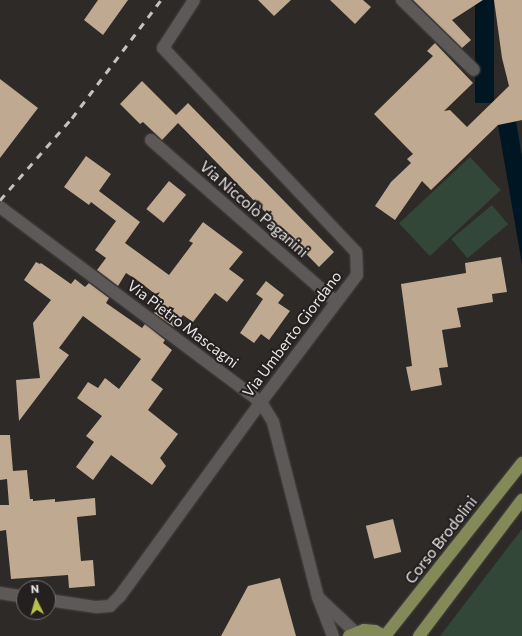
<!DOCTYPE html>
<html>
<head>
<meta charset="utf-8">
<style>
  body { margin:0 }
  #map { position:relative; width:522px; height:636px; overflow:hidden; background:#2d2a28; font-family:Commissioner,sans-serif }
  div>[style] { position:absolute }
  [style*='--x'] { left:calc(var(--x)*1px); top:calc(var(--y)*1px); width:calc(var(--w)*1px); rotate:calc(var(--a)*1deg) }
  .green>* { inset:0; background:#334739; transform-origin:0 0 }
  .water>* { inset:0; background:#001623; transform-origin:0 0 }
  .building>* { inset:0; background:#bfa990; transform-origin:0 0 }
  .roads { filter:drop-shadow(0 0 1px #474544) drop-shadow(0 0 1px #474544) }
  .minor>* { height:12px; margin:-6px; padding:0 6px; transform-origin:6px; border-radius:6px; background:#5d5958 }
  .major>* { height:12px; margin:-6px; padding:0 6px; transform-origin:6px; border-radius:6px; background:#838a57 }
  .rail>* { height:3px; margin-top:-1.5px; transform-origin:0; background:repeating-linear-gradient(90deg,#c5c3c2 0 7px,transparent 0 14px) }
  span { translate:-50% -50%; white-space:nowrap; text-align:center; line-height:1.15; -webkit-text-stroke:4px #23201f; paint-order:stroke }
  .street-label { font-size:15px; color:#e7e5e4 }
  .north { position:absolute; left:16px; top:580px; width:40px; height:40px; box-sizing:border-box; background:#23201f; border:1px solid #716f6e; border-radius:50%; rotate:355deg; font-size:11px; font-weight:700; line-height:16px; text-align:center; color:#e7e5e4 }
  .north::after { content:''; display:block; margin:auto; width:14px; height:18px; background:#b7c148; clip-path:polygon(50% 0,100% 100%,50% 72%,0 100%) }
</style>
</head>
<body>
<div id="map">
  <div class="green">
    <div style="left:470px;top:157px;width:45px;height:97px;rotate:47deg"></div>
    <div style="left:492px;top:205px;width:25px;height:53px;rotate:50deg"></div>
    <div style="clip-path:polygon(522px 529px,522px 636px,440px 636px)"></div>
  </div>
  <div class="water">
    <div style="left:475px;top:0;width:19px;height:103px"></div>
    <div style="clip-path:polygon(516px 121px,522px 158px,522px 264px,498px 125px)"></div>
  </div>
  <div class="building">
    <div style="clip-path:polygon(98px 0,128px 0,103px 35px,84px 20px)"></div>
    <div style="clip-path:polygon(258px 0,291px 0,274px 16px)"></div>
    <div style="clip-path:polygon(330px 0,363px 0,371px 7px,355px 24px)"></div>
    <div style="clip-path:polygon(413px 0,483px 0,452px 20px,471px 40px,462px 48px)"></div>
    <div style="clip-path:polygon(494px 0,522px 0,522px 120px,498px 125px,431px 190px,422px 181px,395px 220px,375px 206px,391px 182px,411px 163px,407px 159px,413px 154px,374px 114px,433px 56px,427px 51px,435px 43px,473px 83px,444px 111px,450px 110px,467px 127px,509px 86px,502px 58px)"></div>
    <div style="clip-path:polygon(0 79px,38px 108px,0 158px)"></div>
    <div style="clip-path:polygon(142px 81px,176px 115px,188px 103px,334px 252px,319px 267px,178px 123px,162px 140px,143px 122px,140px 124px,120px 104px)"></div>
    <div style="clip-path:polygon(86px 156px,111px 174px,99px 191px,140px 222px,125px 243px,169px 275px,193px 243px,189px 241px,203px 222px,243px 252px,229px 269px,244px 280px,227px 302px,215px 293px,193px 322px,183px 315px,174px 327px,154px 313px,163px 300px,137px 280px,126px 273px,118px 286px,97px 270px,106px 258px,95px 250px,116px 221px,91px 202px,89px 205px,64px 187px)"></div>
    <div style="left:169px;top:181px;width:22px;height:36px;rotate:39deg"></div>
    <div style="clip-path:polygon(501px 257px,507px 292px,492px 294px,493px 302px,457px 308px,461px 327px,442px 330px,448px 367px,439px 368px,442px 385px,411px 391px,406px 367px,412px 366px,401px 284px,466px 273px,465px 263px)"></div>
    <div style="clip-path:polygon(36px 262px,40px 264px,41px 263px,71px 284px,75px 279px,85px 287px,89px 283px,109px 298px,106px 303px,142px 328px,145px 324px,165px 340px,163px 343px,172px 350px,151px 380px,163px 389px,148px 410px,178px 434px,160px 458px,166px 466px,152px 485px,111px 455px,93px 480px,76px 467px,94px 442px,86px 436px,102px 416px,77px 398px,88px 382px,98px 388px,105px 378px,119px 389px,141px 359px,83px 316px,59px 348px,69px 355px,19px 421px,16px 380px,40px 378px,33px 323px,51px 300px,24px 280px)"></div>
    <div style="clip-path:polygon(266px 281px,284px 295px,278px 303px,290px 311px,269px 340px,261px 334px,254px 343px,240px 333px,263px 299px,256px 294px)"></div>
    <div style="clip-path:polygon(0 435px,10px 435px,13px 471px,27px 470px,30px 499px,33px 499px,33px 501px,55px 499px,55px 502px,95px 498px,96px 515px,77px 517px,81px 561px,93px 560px,95px 586px,69px 588px,68px 575px,11px 579px,6px 530px,0 531px,0 505px,9px 505px,7px 479px,0 480px)"></div>
    <div style="left:393px;top:519px;width:34px;height:28px;rotate:76deg"></div>
    <div style="clip-path:polygon(280px 578px,296px 636px,221px 636px,248px 586px)"></div>
  </div>
  <div class="roads">
    <div class="minor">
      <div style="--x:402;--y:0;--w:100;--a:44.2"></div>
      <div style="--x:151;--y:140;--w:246;--a:41.2"></div>
      <div style="--x:0;--y:207;--w:326;--a:36.8"></div>
      <div style="--x:261;--y:402;--w:23;--a:59"></div>
      <div style="--x:273;--y:422;--w:181;--a:75.6"></div>
      <div style="--x:318;--y:597;--w:42;--a:69"></div>
      <div style="--x:0;--y:593;--w:24;--a:9"></div>
      <div style="--x:320;--y:599;--w:50;--a:43.4"></div>
      <div style="--x:48;--y:600;--w:49;--a:8.3"></div>
      <div style="--x:96;--y:607;--w:14;--a:-4"></div>
      <div style="--x:110;--y:606;--w:14;--a:-45"></div>
      <div style="--x:120;--y:596;--w:240;--a:-54"></div>
      <div style="--x:261;--y:402;--w:159;--a:-52.9"></div>
      <div style="--x:357;--y:275;--w:23;--a:-92"></div>
      <div style="--x:356;--y:252;--w:281;--a:-133.4"></div>
      <div style="--x:163;--y:48;--w:57;--a:-57.1"></div>
    </div>
    <div class="major">
      <div style="--x:349;--y:636;--w:16;--a:-22"></div>
      <div style="--x:364;--y:630;--w:11;--a:5"></div>
      <div style="--x:375;--y:631;--w:10;--a:29"></div>
      <div style="--x:385;--y:636;--w:221;--a:-51.6"></div>
      <div style="--x:419;--y:636;--w:171;--a:-52.9"></div>
    </div>
  </div>
  <div class="rail">
    <div style="--x:0;--y:200;--w:109;--a:-48.7"></div>
    <div style="--x:72;--y:118;--w:148;--a:-53"></div>
  </div>
  <div class="street-label">
    <span style="left:254px;top:209px;rotate:41deg">Via Niccolò Paganini</span>
    <span style="left:183px;top:324px;rotate:37deg">Via Pietro Mascagni</span>
    <span style="left:292px;top:334px;rotate:-53deg">Via Umberto Giordano</span>
    <span style="left:441px;top:540px;rotate:-52deg">Corso Brodolini</span>
  </div>
  <div class="north">N</div>
</div>
</body>
</html>
